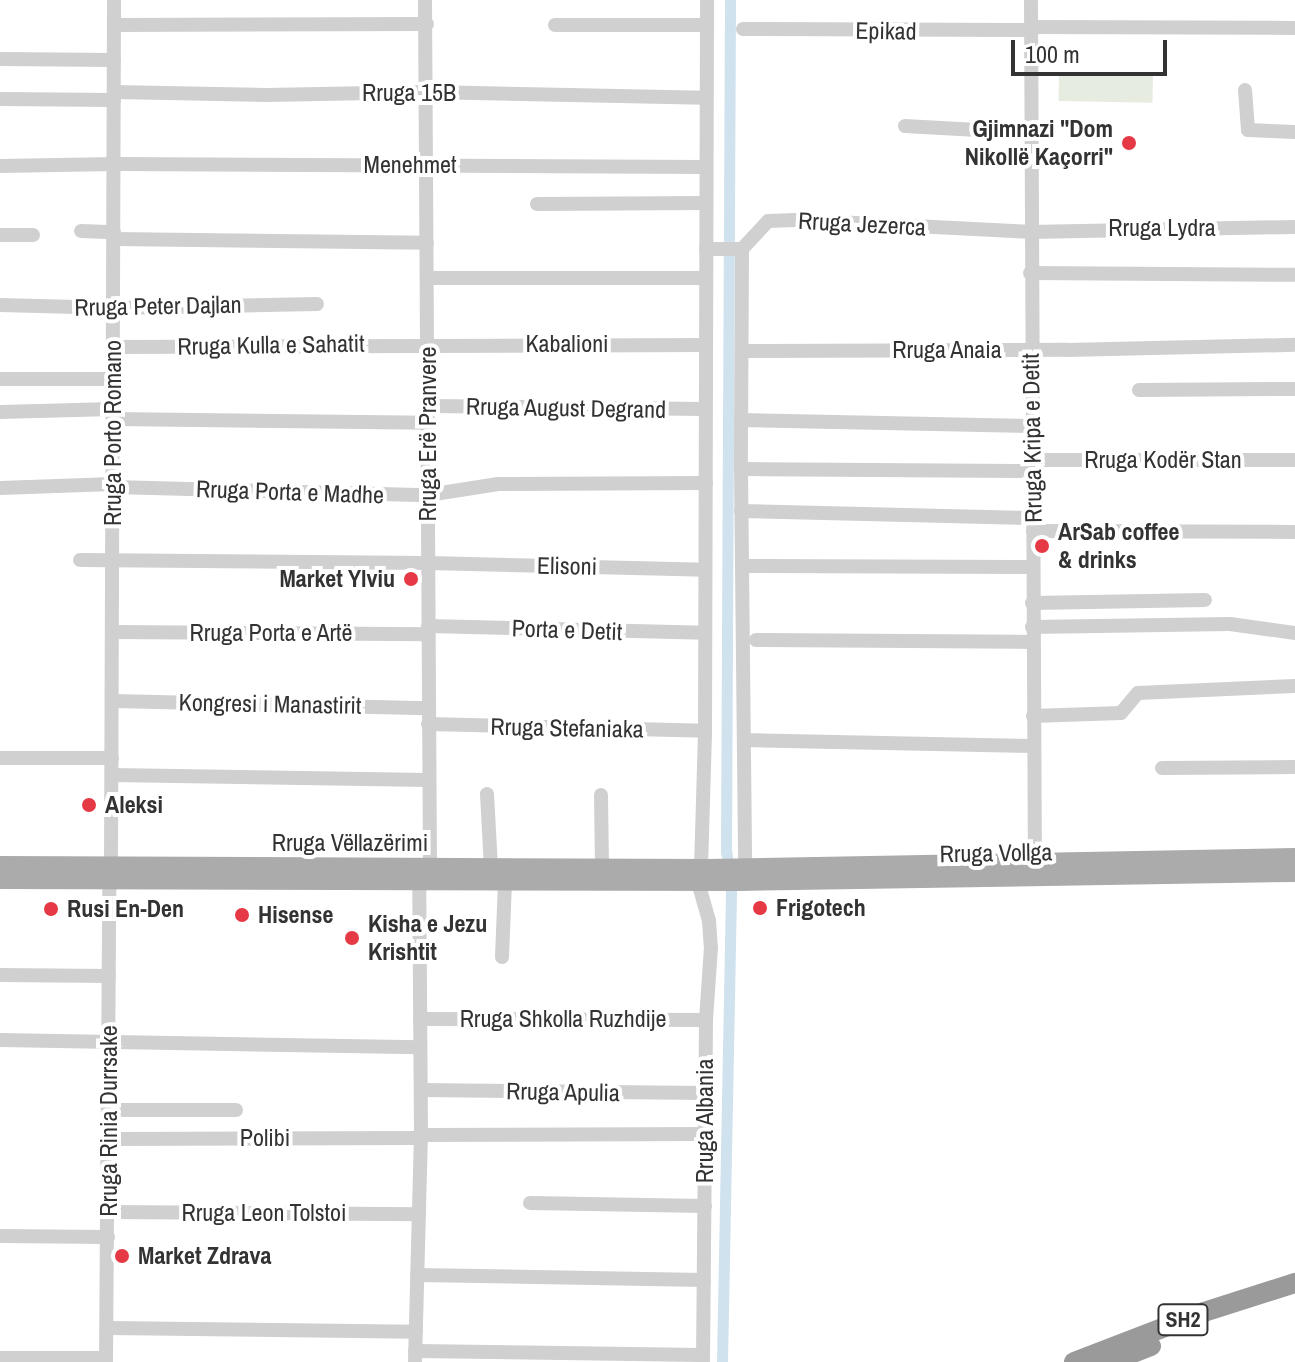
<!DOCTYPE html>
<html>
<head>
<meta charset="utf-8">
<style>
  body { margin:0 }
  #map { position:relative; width:1295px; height:1362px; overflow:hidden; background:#fff; font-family:"Archivo Narrow",sans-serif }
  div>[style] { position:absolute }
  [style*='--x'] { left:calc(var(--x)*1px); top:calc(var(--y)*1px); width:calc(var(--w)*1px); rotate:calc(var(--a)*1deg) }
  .green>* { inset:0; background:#e6ecdf; transform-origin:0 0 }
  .canal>* { height:11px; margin:-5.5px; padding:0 5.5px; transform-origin:5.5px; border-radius:5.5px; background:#cfe2ee }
  .minor>* { height:14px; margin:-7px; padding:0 7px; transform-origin:7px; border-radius:7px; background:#d0d0d0 }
  .major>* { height:18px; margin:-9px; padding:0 9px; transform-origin:9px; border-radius:9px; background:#ababab }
  .highway>* { height:20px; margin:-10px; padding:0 10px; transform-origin:10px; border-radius:10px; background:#9a9a9a }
  .dots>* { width:22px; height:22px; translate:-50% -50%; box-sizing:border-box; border:4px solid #fff; border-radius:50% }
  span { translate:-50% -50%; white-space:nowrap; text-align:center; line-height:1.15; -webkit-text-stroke:8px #fff; paint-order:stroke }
  .shield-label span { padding:2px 6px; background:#fff; border:2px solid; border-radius:6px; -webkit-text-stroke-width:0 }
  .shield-label { font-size:22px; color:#333; font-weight:700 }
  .street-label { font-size:24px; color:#333 }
  .poi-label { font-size:24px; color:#333; font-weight:700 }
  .right { translate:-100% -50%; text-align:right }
  .left { translate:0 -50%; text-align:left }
  .scale { position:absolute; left:1011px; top:40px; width:156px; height:36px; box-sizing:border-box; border:4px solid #333; border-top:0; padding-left:10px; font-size:24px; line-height:28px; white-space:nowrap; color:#333; -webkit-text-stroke:6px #fff; paint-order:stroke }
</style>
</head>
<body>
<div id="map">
  <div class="green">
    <div style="left:1059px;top:72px;width:94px;height:29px;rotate:1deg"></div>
  </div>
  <div class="canal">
    <div style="--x:722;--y:1362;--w:472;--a:-88.9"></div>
    <div style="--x:731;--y:890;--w:38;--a:-97"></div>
    <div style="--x:726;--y:852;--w:852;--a:-89.73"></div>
  </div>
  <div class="minor">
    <div style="--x:425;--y:0;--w:867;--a:89.67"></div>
    <div style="--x:1031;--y:0;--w:871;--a:89.74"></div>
    <div style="--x:114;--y:25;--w:313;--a:-0.2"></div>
    <div style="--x:555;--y:25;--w:152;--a:0"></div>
    <div style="--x:1030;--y:27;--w:265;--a:0.2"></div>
    <div style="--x:743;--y:29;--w:286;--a:0.2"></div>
    <div style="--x:0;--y:59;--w:114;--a:0.5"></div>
    <div style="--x:1245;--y:90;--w:40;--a:85.7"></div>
    <div style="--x:1248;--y:130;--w:47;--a:2.4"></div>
    <div style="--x:114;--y:92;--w:152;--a:1.1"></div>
    <div style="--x:266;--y:95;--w:162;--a:-1.1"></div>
    <div style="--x:428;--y:92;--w:277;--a:1.2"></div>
    <div style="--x:0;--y:99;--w:114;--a:0.5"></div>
    <div style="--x:905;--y:126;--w:126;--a:3.2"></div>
    <div style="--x:0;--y:166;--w:115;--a:-1"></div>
    <div style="--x:115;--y:164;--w:589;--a:0.29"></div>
    <div style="--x:537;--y:204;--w:168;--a:-0.3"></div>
    <div style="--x:81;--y:231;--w:33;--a:2"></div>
    <div style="--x:0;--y:235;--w:33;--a:0"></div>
    <div style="--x:114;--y:239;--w:313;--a:0.7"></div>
    <div style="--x:706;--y:249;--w:36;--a:0"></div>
    <div style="--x:742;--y:249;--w:38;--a:-47"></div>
    <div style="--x:768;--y:221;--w:28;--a:-2"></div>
    <div style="--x:796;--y:220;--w:234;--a:2.9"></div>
    <div style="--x:1030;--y:232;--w:265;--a:-1.1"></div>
    <div style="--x:742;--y:249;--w:220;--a:90.3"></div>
    <div style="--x:741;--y:469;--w:398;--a:89.4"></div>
    <div style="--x:1030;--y:273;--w:265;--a:0.4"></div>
    <div style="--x:427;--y:278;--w:279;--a:0"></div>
    <div style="--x:0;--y:305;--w:114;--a:1.5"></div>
    <div style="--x:114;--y:308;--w:203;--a:-1.1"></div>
    <div style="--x:114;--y:347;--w:592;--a:-0.19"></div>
    <div style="--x:742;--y:351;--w:325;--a:-0.2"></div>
    <div style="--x:1067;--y:350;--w:228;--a:-1.3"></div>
    <div style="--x:0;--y:379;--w:113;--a:0"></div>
    <div style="--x:1139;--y:390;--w:156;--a:-0.4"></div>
    <div style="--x:427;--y:406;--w:277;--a:0.6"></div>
    <div style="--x:0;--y:412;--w:113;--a:-1.5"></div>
    <div style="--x:113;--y:419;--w:314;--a:0.7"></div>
    <div style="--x:741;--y:420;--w:290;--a:1.2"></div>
    <div style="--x:1032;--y:460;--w:263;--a:0"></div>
    <div style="--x:741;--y:469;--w:291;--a:0.4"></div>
    <div style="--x:113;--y:487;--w:315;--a:1.5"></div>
    <div style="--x:428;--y:495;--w:71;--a:-8.9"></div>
    <div style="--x:498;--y:484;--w:208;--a:-0.3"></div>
    <div style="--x:0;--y:488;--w:113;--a:-2"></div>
    <div style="--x:741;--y:511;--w:291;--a:1.4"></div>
    <div style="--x:1033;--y:531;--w:262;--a:0.2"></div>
    <div style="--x:80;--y:560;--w:348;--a:0.5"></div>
    <div style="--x:428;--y:563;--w:277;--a:1.4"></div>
    <div style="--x:742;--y:566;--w:290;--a:0.2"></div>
    <div style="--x:1032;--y:603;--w:173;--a:-1"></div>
    <div style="--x:428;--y:626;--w:277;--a:1.4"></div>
    <div style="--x:1032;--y:627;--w:198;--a:-0.9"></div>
    <div style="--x:1230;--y:624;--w:66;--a:7.9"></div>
    <div style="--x:113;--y:632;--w:315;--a:0.4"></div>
    <div style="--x:756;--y:640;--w:277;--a:0.4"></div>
    <div style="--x:113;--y:701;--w:315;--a:1.3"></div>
    <div style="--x:1033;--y:716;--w:88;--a:-2"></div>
    <div style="--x:1121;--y:713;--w:26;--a:-50"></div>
    <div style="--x:1138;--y:693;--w:157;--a:-2.6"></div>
    <div style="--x:428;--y:724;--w:277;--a:1.4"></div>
    <div style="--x:744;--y:740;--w:289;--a:1.2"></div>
    <div style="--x:0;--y:758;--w:112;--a:0"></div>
    <div style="--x:1162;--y:768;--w:133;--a:-0.4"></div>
    <div style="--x:112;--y:775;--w:316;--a:0.9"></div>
    <div style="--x:487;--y:794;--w:74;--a:86.9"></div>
    <div style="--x:601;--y:795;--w:73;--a:89.2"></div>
    <div style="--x:111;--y:865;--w:865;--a:-89.8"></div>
    <div style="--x:701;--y:868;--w:137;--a:-88.3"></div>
    <div style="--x:705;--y:731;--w:731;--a:-89.84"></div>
    <div style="--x:698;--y:882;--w:41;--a:74.2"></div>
    <div style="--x:709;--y:921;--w:26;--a:86"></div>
    <div style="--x:711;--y:947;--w:73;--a:93.9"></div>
    <div style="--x:706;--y:1020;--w:342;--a:90.5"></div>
    <div style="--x:502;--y:957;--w:76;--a:-87.7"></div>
    <div style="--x:0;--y:975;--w:109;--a:0.5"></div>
    <div style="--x:420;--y:1019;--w:286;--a:0.2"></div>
    <div style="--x:0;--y:1040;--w:420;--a:1"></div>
    <div style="--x:421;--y:1090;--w:285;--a:0.6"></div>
    <div style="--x:109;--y:1110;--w:127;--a:0"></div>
    <div style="--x:421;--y:1135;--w:285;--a:-0.2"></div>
    <div style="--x:109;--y:1139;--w:312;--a:-0.2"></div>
    <div style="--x:530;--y:1203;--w:175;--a:1"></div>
    <div style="--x:108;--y:1212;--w:311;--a:0.4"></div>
    <div style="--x:0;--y:1236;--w:108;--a:0.5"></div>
    <div style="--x:417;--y:1275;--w:287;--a:1"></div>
    <div style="--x:108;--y:1328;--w:308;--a:0.7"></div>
    <div style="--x:415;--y:1351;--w:288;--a:0.8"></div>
    <div style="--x:0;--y:1358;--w:106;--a:0"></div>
    <div style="--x:106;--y:1362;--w:481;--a:-89.6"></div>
    <div style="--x:415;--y:1362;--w:227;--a:-88.5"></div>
    <div style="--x:421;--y:1135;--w:255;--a:-90.4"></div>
  </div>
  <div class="major">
    <div style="--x:0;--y:865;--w:708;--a:0.24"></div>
    <div style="--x:708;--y:868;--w:587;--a:-1.07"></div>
    <div style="--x:0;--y:880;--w:738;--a:0.16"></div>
    <div style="--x:738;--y:882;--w:557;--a:-0.93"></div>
  </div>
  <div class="highway">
    <div style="--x:1074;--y:1362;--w:139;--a:-21"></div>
    <div style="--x:1204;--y:1312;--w:96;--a:-17.7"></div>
    <div style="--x:1110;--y:1362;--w:44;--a:-21.3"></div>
  </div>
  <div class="dots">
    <div style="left:1129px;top:143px;background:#e63946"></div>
    <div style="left:1042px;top:546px;background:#e63946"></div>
    <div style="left:411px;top:579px;background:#e63946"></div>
    <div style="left:89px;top:805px;background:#e63946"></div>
    <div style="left:760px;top:908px;background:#e63946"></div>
    <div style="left:51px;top:909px;background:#e63946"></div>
    <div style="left:242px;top:915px;background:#e63946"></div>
    <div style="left:352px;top:938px;background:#e63946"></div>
    <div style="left:122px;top:1256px;background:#e63946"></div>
  </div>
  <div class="shield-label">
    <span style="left:1183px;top:1320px">SH2</span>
  </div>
  <div class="street-label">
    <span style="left:886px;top:31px;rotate:1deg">Epikad</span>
    <span style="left:409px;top:93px">Rruga 15B</span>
    <span style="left:410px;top:165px">Menehmet</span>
    <span style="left:862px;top:224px;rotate:3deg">Rruga Jezerca</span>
    <span style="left:1162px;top:228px">Rruga Lydra</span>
    <span style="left:158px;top:306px;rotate:-1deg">Rruga Peter Dajlan</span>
    <span style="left:567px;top:344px">Kabalioni</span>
    <span style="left:271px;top:345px;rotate:-1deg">Rruga Kulla e Sahatit</span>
    <span style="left:947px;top:350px">Rruga Anaia</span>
    <span style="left:566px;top:408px;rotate:1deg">Rruga August Degrand</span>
    <span style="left:113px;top:433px;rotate:-90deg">Rruga Porto Romano</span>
    <span style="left:428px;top:434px;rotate:-90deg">Rruga Erë Pranvere</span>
    <span style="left:1032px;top:438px;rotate:-91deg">Rruga Kripa e Detit</span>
    <span style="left:1163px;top:460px">Rruga Kodër Stan</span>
    <span style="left:290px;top:492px;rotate:2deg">Rruga Porta e Madhe</span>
    <span style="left:567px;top:566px;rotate:1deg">Elisoni</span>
    <span style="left:567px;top:630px;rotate:2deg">Porta e Detit</span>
    <span style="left:271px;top:633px">Rruga Porta e Artë</span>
    <span style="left:270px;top:704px;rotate:1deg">Kongresi i Manastirit</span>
    <span style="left:567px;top:728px;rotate:1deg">Rruga Stefaniaka</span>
    <span style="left:350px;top:843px">Rruga Vëllazërimi</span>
    <span style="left:996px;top:853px;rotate:-1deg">Rruga Vollga</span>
    <span style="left:563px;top:1019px">Rruga Shkolla Ruzhdije</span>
    <span style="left:563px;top:1092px;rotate:1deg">Rruga Apulia</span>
    <span style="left:109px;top:1121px;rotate:-90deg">Rruga Rinia Durrsake</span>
    <span style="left:705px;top:1121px;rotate:-90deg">Rruga Albania</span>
    <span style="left:265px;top:1138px">Polibi</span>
    <span style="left:264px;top:1213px">Rruga Leon Tolstoi</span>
  </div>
  <div class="poi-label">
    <span class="right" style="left:1113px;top:143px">Gjimnazi "Dom<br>Nikollë Kaçorri"</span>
    <span class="left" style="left:1058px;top:546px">ArSab coffee<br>&amp; drinks</span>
    <span class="right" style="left:395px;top:579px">Market Ylviu</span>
    <span class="left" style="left:105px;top:805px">Aleksi</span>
    <span class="left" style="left:776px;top:908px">Frigotech</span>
    <span class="left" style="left:67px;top:909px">Rusi En-Den</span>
    <span class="left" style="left:258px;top:915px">Hisense</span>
    <span class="left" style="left:368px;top:938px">Kisha e Jezu<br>Krishtit</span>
    <span class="left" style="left:138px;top:1256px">Market Zdrava</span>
  </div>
  <div class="scale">100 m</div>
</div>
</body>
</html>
